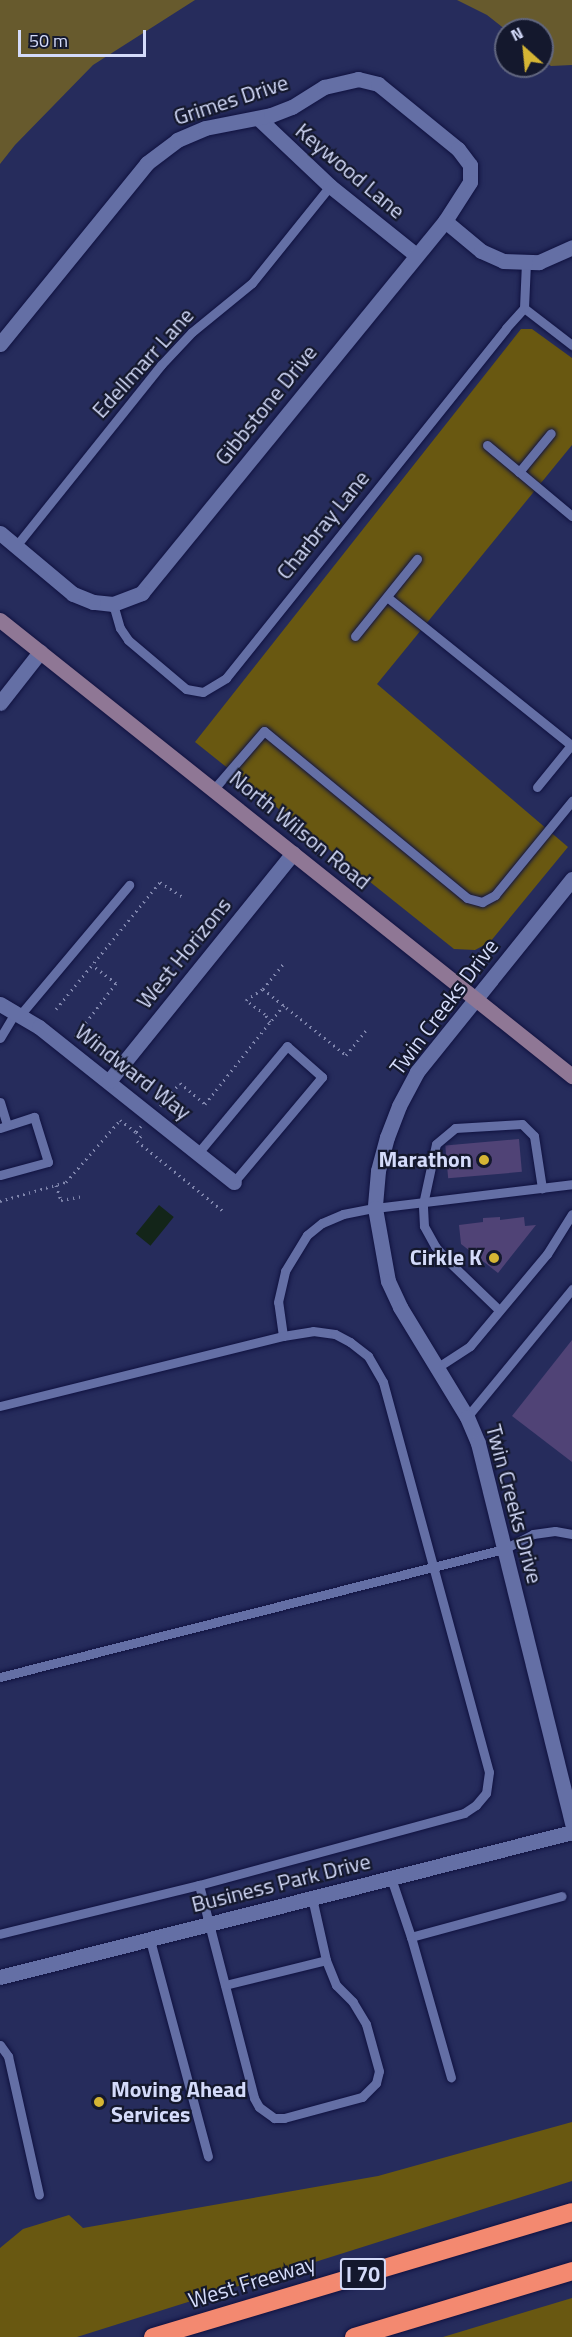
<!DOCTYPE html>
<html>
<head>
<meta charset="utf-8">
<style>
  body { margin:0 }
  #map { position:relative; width:572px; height:2337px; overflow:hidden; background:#262c5c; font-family:"Titillium Web",sans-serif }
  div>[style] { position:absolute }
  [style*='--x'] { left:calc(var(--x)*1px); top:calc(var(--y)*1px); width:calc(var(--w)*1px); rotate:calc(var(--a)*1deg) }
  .green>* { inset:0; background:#695811 }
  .forest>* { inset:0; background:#675a2d }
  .water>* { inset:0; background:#132519; transform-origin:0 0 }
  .building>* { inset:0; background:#504376; transform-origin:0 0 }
  .path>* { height:3px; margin-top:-1.5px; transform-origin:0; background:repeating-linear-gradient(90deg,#8086ad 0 1.5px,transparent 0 6px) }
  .roads { filter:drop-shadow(0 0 2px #101240) drop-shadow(0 0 2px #101240) }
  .lane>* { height:9px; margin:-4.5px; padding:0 4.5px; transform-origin:4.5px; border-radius:4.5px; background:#646fa5 }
  .street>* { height:15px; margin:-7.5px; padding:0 7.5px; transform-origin:7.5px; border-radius:7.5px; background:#646fa5 }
  .secondary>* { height:15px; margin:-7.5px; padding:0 7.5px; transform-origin:7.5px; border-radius:7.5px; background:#8f7795 }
  .highway>* { height:18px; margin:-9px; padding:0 9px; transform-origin:9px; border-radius:9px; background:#f38970 }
  .dots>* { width:16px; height:16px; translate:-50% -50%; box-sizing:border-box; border:3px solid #14182d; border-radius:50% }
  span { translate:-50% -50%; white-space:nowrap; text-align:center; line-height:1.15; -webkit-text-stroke:4.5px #14182d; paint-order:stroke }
  .shield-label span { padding:2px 4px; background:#14182d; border:2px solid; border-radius:4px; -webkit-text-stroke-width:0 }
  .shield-label { font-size:21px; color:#d4dbfa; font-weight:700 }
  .street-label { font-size:22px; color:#d4dbfa }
  .poi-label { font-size:22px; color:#d4dbfa; font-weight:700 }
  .right { translate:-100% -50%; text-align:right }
  .left { translate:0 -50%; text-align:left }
  .north { position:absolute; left:494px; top:18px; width:60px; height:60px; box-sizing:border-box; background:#14182d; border:2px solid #61667f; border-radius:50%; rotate:333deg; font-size:16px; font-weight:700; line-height:24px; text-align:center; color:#d4dbfa }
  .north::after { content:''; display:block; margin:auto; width:21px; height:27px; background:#d5b534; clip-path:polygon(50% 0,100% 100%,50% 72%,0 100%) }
  .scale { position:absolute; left:18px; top:30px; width:128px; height:27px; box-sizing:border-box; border:3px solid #d4dbfa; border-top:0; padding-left:8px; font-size:18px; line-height:21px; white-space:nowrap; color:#d4dbfa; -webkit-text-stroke:4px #14182d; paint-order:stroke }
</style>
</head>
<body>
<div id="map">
  <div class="green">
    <div style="clip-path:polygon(521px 329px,532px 329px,572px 358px,572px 445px,377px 684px,568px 847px,490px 942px,475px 950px,454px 949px,195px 742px)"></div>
    <div style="clip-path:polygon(572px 2122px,572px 2181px,77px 2337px,0 2337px,0 2248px,23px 2229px,69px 2215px,83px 2228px,378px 2176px)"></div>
    <div style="clip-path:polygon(572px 2298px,572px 2337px,443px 2337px)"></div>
  </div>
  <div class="forest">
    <div style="clip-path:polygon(0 0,195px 0,93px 65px,15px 145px,0 164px)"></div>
    <div style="clip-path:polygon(457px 0,572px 0,572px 65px,551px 66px,542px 59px,542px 30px,506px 30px,487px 15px)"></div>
  </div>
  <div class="water">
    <div style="left:159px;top:1205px;width:19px;height:37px;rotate:39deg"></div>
  </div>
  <div class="building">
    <div style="left:519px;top:1139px;width:33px;height:74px;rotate:85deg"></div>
    <div style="clip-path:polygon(500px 1217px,500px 1220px,524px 1217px,525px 1226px,536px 1225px,498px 1273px,461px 1244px,459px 1225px,483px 1222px,483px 1218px)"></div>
    <div style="clip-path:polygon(572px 1340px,572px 1462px,512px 1416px)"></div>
  </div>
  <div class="path">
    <div style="--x:263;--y:989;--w:106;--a:38.5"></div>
    <div style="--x:346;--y:1055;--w:33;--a:-51"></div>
    <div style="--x:284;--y:1005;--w:22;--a:129"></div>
    <div style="--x:270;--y:1022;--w:9;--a:-122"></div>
    <div style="--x:265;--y:1014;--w:24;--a:-144"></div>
    <div style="--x:246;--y:1000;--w:20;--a:-33"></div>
    <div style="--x:263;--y:989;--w:35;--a:-51"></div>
    <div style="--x:56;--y:1009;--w:164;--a:-50.7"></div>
    <div style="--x:160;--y:882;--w:27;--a:33"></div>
    <div style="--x:75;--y:1037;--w:68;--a:-52.8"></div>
    <div style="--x:116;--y:983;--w:30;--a:-143"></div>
    <div style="--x:160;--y:1106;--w:30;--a:-49"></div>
    <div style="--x:180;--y:1083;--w:33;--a:40"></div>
    <div style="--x:205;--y:1104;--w:105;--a:-51.6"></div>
    <div style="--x:141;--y:1126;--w:8;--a:130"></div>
    <div style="--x:136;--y:1132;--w:6;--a:39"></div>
    <div style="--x:141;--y:1136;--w:6;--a:129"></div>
    <div style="--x:137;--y:1141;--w:111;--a:39.1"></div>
    <div style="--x:56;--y:1185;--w:16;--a:72"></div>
    <div style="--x:61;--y:1200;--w:23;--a:-10"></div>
    <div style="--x:0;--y:1201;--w:69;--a:-16.1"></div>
    <div style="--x:66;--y:1182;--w:82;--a:-48.9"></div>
    <div style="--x:120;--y:1120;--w:20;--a:37"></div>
  </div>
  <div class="roads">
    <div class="lane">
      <div style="--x:524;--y:308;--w:61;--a:37.6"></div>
      <div style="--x:487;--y:445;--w:111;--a:39.9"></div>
      <div style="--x:519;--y:472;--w:50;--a:-50.6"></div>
      <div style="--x:16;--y:546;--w:232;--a:-51.3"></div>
      <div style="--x:161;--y:365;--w:45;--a:-46.8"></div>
      <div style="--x:192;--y:332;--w:77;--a:-39.2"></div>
      <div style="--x:252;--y:283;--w:124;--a:-51.2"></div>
      <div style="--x:387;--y:597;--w:238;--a:38.8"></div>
      <div style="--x:113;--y:604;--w:25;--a:74"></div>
      <div style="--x:120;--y:628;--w:14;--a:56"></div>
      <div style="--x:128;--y:640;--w:76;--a:40.2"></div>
      <div style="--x:186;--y:689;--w:17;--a:10"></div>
      <div style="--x:203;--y:692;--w:27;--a:-31"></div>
      <div style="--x:226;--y:678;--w:448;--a:-51.3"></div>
      <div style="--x:506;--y:328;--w:27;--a:-48"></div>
      <div style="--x:524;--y:308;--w:45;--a:-87.5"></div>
      <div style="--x:355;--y:636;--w:99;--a:-51.2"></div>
      <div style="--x:537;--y:787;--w:55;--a:-50.9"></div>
      <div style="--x:213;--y:790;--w:78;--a:-49.2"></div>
      <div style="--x:264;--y:731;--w:263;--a:39.4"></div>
      <div style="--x:467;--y:898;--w:16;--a:15"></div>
      <div style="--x:482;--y:902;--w:15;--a:-28"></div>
      <div style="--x:495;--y:895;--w:122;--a:-50.7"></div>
      <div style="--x:20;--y:1015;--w:170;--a:-50"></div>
      <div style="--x:0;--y:1038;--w:29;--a:-59"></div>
      <div style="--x:0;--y:1102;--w:24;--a:73"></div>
      <div style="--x:0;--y:1128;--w:36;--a:-18"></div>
      <div style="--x:34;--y:1117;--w:47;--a:72.7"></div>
      <div style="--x:48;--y:1162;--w:50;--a:164.8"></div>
      <div style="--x:198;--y:1153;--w:139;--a:-50.2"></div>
      <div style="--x:287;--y:1046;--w:47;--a:41.5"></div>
      <div style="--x:322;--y:1077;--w:137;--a:130"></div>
      <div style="--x:499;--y:1310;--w:72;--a:-136.1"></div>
      <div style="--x:447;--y:1260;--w:18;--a:-131"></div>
      <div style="--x:435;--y:1246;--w:23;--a:-119"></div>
      <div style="--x:424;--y:1226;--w:22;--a:-93"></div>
      <div style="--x:423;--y:1204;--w:61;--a:-77.8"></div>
      <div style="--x:436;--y:1144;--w:25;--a:-40"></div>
      <div style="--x:455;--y:1128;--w:67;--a:-3.4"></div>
      <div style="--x:522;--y:1124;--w:17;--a:45"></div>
      <div style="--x:534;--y:1136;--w:53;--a:81.3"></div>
      <div style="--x:283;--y:1336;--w:34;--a:-98"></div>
      <div style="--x:278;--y:1302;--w:32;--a:-77"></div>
      <div style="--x:285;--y:1271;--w:42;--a:-58.6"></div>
      <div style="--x:307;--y:1235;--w:19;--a:-39"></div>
      <div style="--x:322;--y:1223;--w:23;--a:-23"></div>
      <div style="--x:343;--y:1214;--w:33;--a:-11"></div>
      <div style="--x:375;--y:1208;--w:198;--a:-6.9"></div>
      <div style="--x:438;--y:1367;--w:38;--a:-33"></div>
      <div style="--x:470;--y:1346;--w:120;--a:-50.1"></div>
      <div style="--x:547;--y:1254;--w:47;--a:-58"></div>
      <div style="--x:0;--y:1406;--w:292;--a:-13.9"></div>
      <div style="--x:283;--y:1336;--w:30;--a:-9"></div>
      <div style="--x:313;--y:1331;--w:22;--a:8"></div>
      <div style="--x:335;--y:1334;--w:17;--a:28"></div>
      <div style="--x:350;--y:1342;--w:23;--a:38"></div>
      <div style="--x:368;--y:1356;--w:30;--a:60"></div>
      <div style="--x:383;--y:1382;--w:404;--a:74.8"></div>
      <div style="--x:489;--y:1772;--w:21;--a:98"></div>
      <div style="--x:486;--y:1793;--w:16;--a:130"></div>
      <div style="--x:476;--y:1805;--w:14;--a:146"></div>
      <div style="--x:464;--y:1813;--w:275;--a:164.8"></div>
      <div style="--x:199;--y:1885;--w:205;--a:166.2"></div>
      <div style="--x:467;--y:1417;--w:166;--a:-50.6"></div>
      <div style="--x:0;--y:1677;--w:520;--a:-14.25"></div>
      <div style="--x:504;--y:1549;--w:33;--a:-27"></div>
      <div style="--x:533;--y:1534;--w:22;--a:-8"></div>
      <div style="--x:555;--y:1531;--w:17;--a:10"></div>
      <div style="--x:391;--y:1878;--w:62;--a:71.3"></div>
      <div style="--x:411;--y:1937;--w:146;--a:74.1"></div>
      <div style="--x:199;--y:1885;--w:220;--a:75.5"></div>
      <div style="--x:254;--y:2098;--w:10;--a:61"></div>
      <div style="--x:259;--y:2107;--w:19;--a:36"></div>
      <div style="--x:274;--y:2118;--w:10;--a:0"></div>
      <div style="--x:284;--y:2118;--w:81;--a:-15.1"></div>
      <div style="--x:362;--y:2097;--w:20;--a:-45"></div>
      <div style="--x:376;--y:2083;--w:12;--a:-76"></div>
      <div style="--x:379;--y:2071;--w:49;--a:-105.5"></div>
      <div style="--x:366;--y:2024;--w:26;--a:-121"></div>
      <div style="--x:353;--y:2002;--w:24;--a:-135"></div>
      <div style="--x:336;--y:1985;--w:27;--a:-112"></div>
      <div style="--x:326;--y:1960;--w:64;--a:-102.7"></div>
      <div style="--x:411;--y:1937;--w:156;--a:-15.2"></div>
      <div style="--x:150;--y:1940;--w:224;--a:75"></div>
      <div style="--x:225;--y:1985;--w:104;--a:-13.9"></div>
      <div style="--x:0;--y:2045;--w:14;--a:54"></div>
      <div style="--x:8;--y:2056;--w:142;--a:77.4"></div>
    </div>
    <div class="street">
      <div style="--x:258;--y:118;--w:99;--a:43.4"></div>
      <div style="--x:330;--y:186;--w:110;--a:38.7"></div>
      <div style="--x:445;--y:221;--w:47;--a:39.8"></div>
      <div style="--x:481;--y:251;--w:24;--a:24"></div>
      <div style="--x:503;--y:261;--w:36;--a:2"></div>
      <div style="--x:539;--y:262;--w:36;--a:-24"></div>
      <div style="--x:0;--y:344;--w:233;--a:-50.9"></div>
      <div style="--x:147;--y:163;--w:38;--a:-37"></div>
      <div style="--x:177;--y:140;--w:30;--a:-23"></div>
      <div style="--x:205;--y:128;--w:67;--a:-11.1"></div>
      <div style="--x:271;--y:115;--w:22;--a:-21"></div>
      <div style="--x:292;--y:107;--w:38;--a:-32"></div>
      <div style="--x:324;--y:87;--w:35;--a:-13"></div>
      <div style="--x:358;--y:79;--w:21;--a:14"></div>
      <div style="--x:378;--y:84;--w:103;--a:39.1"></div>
      <div style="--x:458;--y:149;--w:20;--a:53"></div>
      <div style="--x:470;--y:165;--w:17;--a:90"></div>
      <div style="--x:470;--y:182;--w:46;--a:122.7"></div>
      <div style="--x:445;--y:221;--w:480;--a:129.2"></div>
      <div style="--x:142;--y:593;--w:31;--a:159"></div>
      <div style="--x:113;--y:604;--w:20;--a:-174"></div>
      <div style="--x:93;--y:602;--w:22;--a:-158"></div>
      <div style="--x:73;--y:594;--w:95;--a:-140.1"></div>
      <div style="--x:0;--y:703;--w:65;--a:-51.9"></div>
      <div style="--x:572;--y:879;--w:248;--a:128.8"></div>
      <div style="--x:417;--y:1072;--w:38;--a:118"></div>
      <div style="--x:399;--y:1106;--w:33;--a:111"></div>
      <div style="--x:387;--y:1137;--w:35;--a:105"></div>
      <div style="--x:378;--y:1171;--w:37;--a:95"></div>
      <div style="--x:375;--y:1208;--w:74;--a:79.9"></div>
      <div style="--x:388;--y:1281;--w:29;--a:65"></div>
      <div style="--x:400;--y:1307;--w:129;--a:58.7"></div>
      <div style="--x:467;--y:1417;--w:28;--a:67"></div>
      <div style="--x:478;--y:1443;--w:392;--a:76.1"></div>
      <div style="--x:0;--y:1004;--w:45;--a:30.5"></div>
      <div style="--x:39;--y:1027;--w:249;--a:38.5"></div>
      <div style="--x:109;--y:1081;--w:293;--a:-51.1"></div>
      <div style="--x:0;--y:1977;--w:590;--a:-14.22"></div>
    </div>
    <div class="secondary">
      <div style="--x:0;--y:620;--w:732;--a:38.56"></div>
    </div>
    <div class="highway">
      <div style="--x:153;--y:2337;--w:437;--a:-16.6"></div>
      <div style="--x:354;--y:2337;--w:228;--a:-16.8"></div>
    </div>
  </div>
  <div class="dots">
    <div style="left:484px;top:1160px;background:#d5b534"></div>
    <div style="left:494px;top:1258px;background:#d5b534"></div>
    <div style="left:99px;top:2102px;background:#d5b534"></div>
  </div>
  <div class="shield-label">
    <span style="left:363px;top:2274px">I 70</span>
  </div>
  <div class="street-label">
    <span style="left:231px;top:100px;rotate:-18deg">Grimes Drive</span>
    <span style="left:350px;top:171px;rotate:40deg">Keywood Lane</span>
    <span style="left:143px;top:363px;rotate:-48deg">Edellmarr Lane</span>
    <span style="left:266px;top:405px;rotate:-51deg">Gibbstone Drive</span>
    <span style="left:323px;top:525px;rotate:-51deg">Charbray Lane</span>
    <span style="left:300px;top:830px;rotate:39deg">North Wilson Road</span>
    <span style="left:184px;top:953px;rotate:-51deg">West Horizons</span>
    <span style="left:444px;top:1007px;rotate:-53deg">Twin Creeks Drive</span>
    <span style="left:133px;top:1072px;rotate:38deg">Windward Way</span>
    <span style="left:514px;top:1504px;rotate:75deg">Twin Creeks Drive</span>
    <span style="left:281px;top:1883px;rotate:-14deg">Business Park Drive</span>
    <span style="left:252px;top:2282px;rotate:-17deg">West Freeway</span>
  </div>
  <div class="poi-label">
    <span class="right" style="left:472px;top:1160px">Marathon</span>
    <span class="right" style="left:482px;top:1258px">Cirkle K</span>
    <span class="left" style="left:111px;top:2102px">Moving Ahead<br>Services</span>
  </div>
  <div class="north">N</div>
  <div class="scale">50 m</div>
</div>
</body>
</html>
